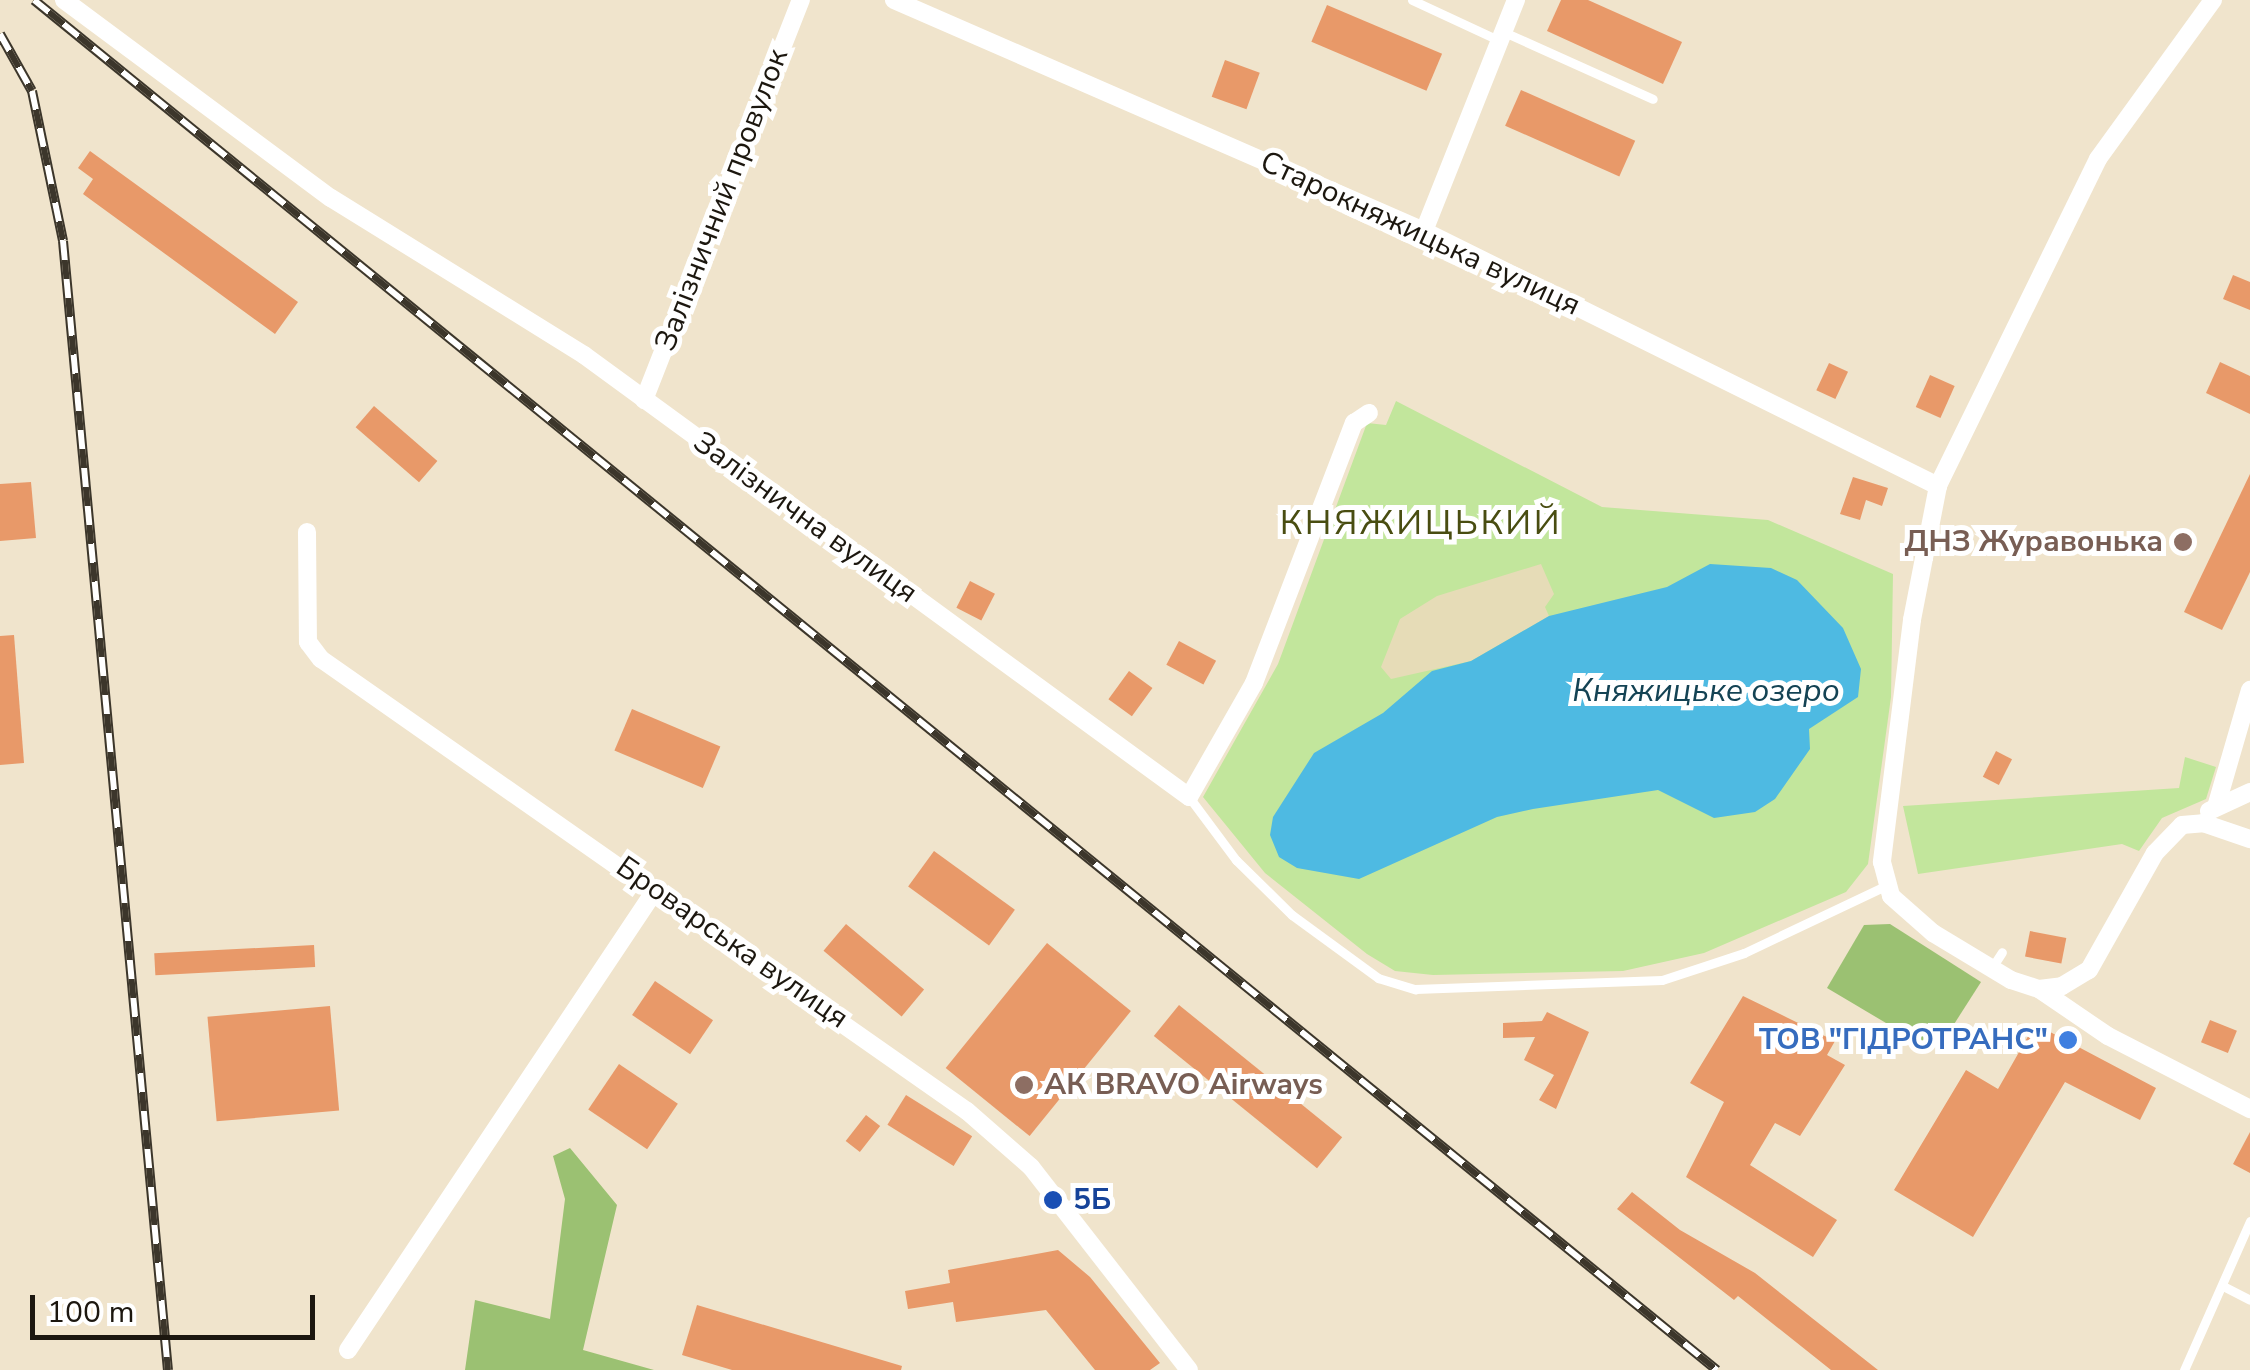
<!DOCTYPE html>
<html>
<head>
<meta charset="utf-8">
<style>
  body { margin:0 }
  #map { position:relative; width:2250px; height:1370px; overflow:hidden; background:#f0e4cc; font-family:"Nunito Sans",sans-serif }
  div>[style] { position:absolute }
  [style*='--x'] { left:calc(var(--x)*1px); top:calc(var(--y)*1px); width:calc(var(--w)*1px); rotate:calc(var(--a)*1deg) }
  .green>* { inset:0; background:#c2e69c }
  .forest>* { inset:0; background:#9bc172 }
  .sand>* { inset:0; background:#e6dcb7 }
  .water>* { inset:0; background:#4ebae2 }
  .building>* { inset:0; background:#e89969; transform-origin:0 0 }
  .lane>* { height:9px; margin:-4.5px; padding:0 4.5px; transform-origin:4.5px; border-radius:4.5px; background:#fff }
  .street>* { height:18px; margin:-9px; padding:0 9px; transform-origin:9px; border-radius:9px; background:#fff }
  .rail>* { height:10px; margin-top:-5px; transform-origin:0; background:repeating-linear-gradient(90deg,#fff 0 19px,#3c362b 0 38px); box-sizing:border-box; border-block:2px solid #3c362b }
  .dots>* { width:28px; height:28px; translate:-50% -50%; box-sizing:border-box; border:5px solid #fff; border-radius:50% }
  span { translate:-50% -50%; white-space:nowrap; text-align:center; line-height:1.15; -webkit-text-stroke:10px #fff; paint-order:stroke }
  .street-label { font-size:30px; color:#1c170f }
  .education-label { font-size:30px; color:#785e54; font-weight:700 }
  .right { translate:-100% -50%; text-align:right }
  .left { translate:0 -50%; text-align:left }
  .shop-label { font-size:30px; color:#366cbe; font-weight:700 }
  .transit-label { font-size:30px; color:#164399; font-weight:700 }
  .water-label { font-size:32px; color:#144354; font-style:italic }
  .quarter-label { font-size:35px; color:#494d11; letter-spacing:2.5px }
  .scale { position:absolute; left:30px; top:1295px; width:285px; height:45px; box-sizing:border-box; border:5px solid #1c170f; border-top:0; padding-left:12px; font-size:30px; line-height:35px; white-space:nowrap; color:#1c170f; -webkit-text-stroke:8px #fff; paint-order:stroke }
</style>
</head>
<body>
<div id="map">
  <div class="green">
    <div style="clip-path:polygon(1396px 401px,1602px 507px,1768px 520px,1893px 574px,1891px 697px,1868px 864px,1846px 892px,1704px 953px,1623px 971px,1433px 975px,1395px 971px,1367px 954px,1265px 873px,1203px 797px,1278px 664px,1367px 423px,1386px 425px)"></div>
    <div style="clip-path:polygon(2185px 757px,2216px 767px,2206px 799px,2162px 818px,2139px 851px,2122px 844px,1918px 874px,1903px 806px,2179px 788px)"></div>
  </div>
  <div class="forest">
    <div style="clip-path:polygon(1890px 924px,1981px 982px,1942px 1043px,1913px 1039px,1827px 988px,1864px 925px)"></div>
    <div style="clip-path:polygon(570px 1148px,617px 1205px,583px 1350px,654px 1370px,465px 1370px,475px 1300px,550px 1319px,565px 1199px,553px 1156px)"></div>
  </div>
  <div class="sand">
    <div style="clip-path:polygon(1541px 564px,1554px 594px,1545px 607px,1549px 616px,1471px 661px,1391px 679px,1381px 667px,1400px 619px,1437px 596px)"></div>
  </div>
  <div class="water">
    <div style="clip-path:polygon(1710px 564px,1771px 568px,1797px 580px,1843px 628px,1861px 669px,1858px 697px,1809px 729px,1810px 749px,1775px 799px,1755px 812px,1714px 818px,1658px 790px,1533px 809px,1497px 817px,1359px 879px,1297px 868px,1279px 857px,1270px 835px,1273px 817px,1314px 753px,1383px 713px,1432px 671px,1471px 661px,1549px 616px,1667px 587px)"></div>
  </div>
  <div class="building">
    <div style="clip-path:polygon(1561px 0,1588px 0,1682px 42px,1663px 84px,1547px 31px)"></div>
    <div style="left:1327px;top:5px;width:125px;height:40px;rotate:23deg"></div>
    <div style="left:1225px;top:60px;width:37px;height:39px;rotate:20deg"></div>
    <div style="left:1521px;top:90px;width:125px;height:39px;rotate:24deg"></div>
    <div style="clip-path:polygon(90px 151px,298px 302px,275px 334px,83px 194px,93px 179px,78px 168px)"></div>
    <div style="clip-path:polygon(2233px 275px,2250px 282px,2250px 310px,2223px 299px)"></div>
    <div style="clip-path:polygon(2220px 362px,2250px 376px,2250px 414px,2206px 393px)"></div>
    <div style="left:1829px;top:363px;width:21px;height:30px;rotate:25deg"></div>
    <div style="left:1930px;top:375px;width:27px;height:35px;rotate:24deg"></div>
    <div style="left:374px;top:406px;width:84px;height:28px;rotate:41deg"></div>
    <div style="clip-path:polygon(2250px 474px,2250px 572px,2222px 630px,2184px 612px)"></div>
    <div style="clip-path:polygon(1853px 477px,1888px 488px,1882px 506px,1866px 500px,1860px 520px,1840px 514px)"></div>
    <div style="clip-path:polygon(31px 482px,36px 538px,0 541px,0 484px)"></div>
    <div style="left:970px;top:581px;width:28px;height:30px;rotate:27deg"></div>
    <div style="clip-path:polygon(14px 635px,24px 763px,0 765px,0 636px)"></div>
    <div style="left:1179px;top:641px;width:42px;height:27px;rotate:28deg"></div>
    <div style="left:1129px;top:671px;width:29px;height:35px;rotate:36deg"></div>
    <div style="left:632px;top:709px;width:96px;height:45px;rotate:23deg"></div>
    <div style="left:1996px;top:751px;width:18px;height:29px;rotate:27deg"></div>
    <div style="left:934px;top:851px;width:100px;height:44px;rotate:36deg"></div>
    <div style="left:846px;top:924px;width:102px;height:35px;rotate:40deg"></div>
    <div style="left:2030px;top:931px;width:37px;height:26px;rotate:11deg"></div>
    <div style="left:1047px;top:943px;width:108px;height:161px;rotate:39deg"></div>
    <div style="left:314px;top:945px;width:22px;height:160px;rotate:87deg"></div>
    <div style="left:655px;top:981px;width:70px;height:41px;rotate:34deg"></div>
    <div style="clip-path:polygon(1743px 996px,1835px 1041px,1827px 1055px,1845px 1065px,1800px 1136px,1775px 1123px,1750px 1165px,1837px 1220px,1813px 1257px,1686px 1177px,1724px 1102px,1690px 1083px)"></div>
    <div style="left:1179px;top:1005px;width:210px;height:40px;rotate:39deg"></div>
    <div style="left:330px;top:1006px;width:105px;height:123px;rotate:85deg"></div>
    <div style="clip-path:polygon(1547px 1012px,1589px 1032px,1556px 1109px,1539px 1100px,1554px 1075px,1524px 1060px,1535px 1037px,1503px 1038px,1503px 1023px,1542px 1021px)"></div>
    <div style="left:2210px;top:1020px;width:29px;height:24px;rotate:22deg"></div>
    <div style="clip-path:polygon(2035px 1024px,2156px 1088px,2140px 1120px,2065px 1082px,1973px 1237px,1894px 1190px,1966px 1070px,1998px 1089px)"></div>
    <div style="left:619px;top:1064px;width:71px;height:55px;rotate:34deg"></div>
    <div style="left:906px;top:1095px;width:78px;height:35px;rotate:32deg"></div>
    <div style="left:866px;top:1115px;width:18px;height:33px;rotate:38deg"></div>
    <div style="clip-path:polygon(2250px 1132px,2250px 1173px,2233px 1164px)"></div>
    <div style="clip-path:polygon(1632px 1192px,1680px 1230px,1755px 1273px,1878px 1370px,1831px 1370px,1738px 1296px,1734px 1300px,1617px 1209px)"></div>
    <div style="clip-path:polygon(1058px 1250px,1090px 1277px,1160px 1363px,1150px 1370px,1095px 1370px,1046px 1310px,956px 1322px,953px 1302px,908px 1309px,905px 1291px,950px 1283px,948px 1270px)"></div>
    <div style="clip-path:polygon(697px 1305px,902px 1366px,901px 1370px,732px 1370px,682px 1355px)"></div>
  </div>
  <div class="lane">
    <div style="--x:1412;--y:0;--w:95;--a:24.9"></div>
    <div style="--x:1504;--y:32;--w:163;--a:24.2"></div>
    <div style="--x:1189;--y:797;--w:79;--a:53.3"></div>
    <div style="--x:1236;--y:860;--w:78;--a:44.5"></div>
    <div style="--x:1292;--y:915;--w:107;--a:36.2"></div>
    <div style="--x:1378;--y:978;--w:39;--a:17"></div>
    <div style="--x:1415;--y:989;--w:247;--a:-2.1"></div>
    <div style="--x:1662;--y:980;--w:86;--a:-18.2"></div>
    <div style="--x:1744;--y:953;--w:156;--a:-25.4"></div>
    <div style="--x:1991;--y:969;--w:20;--a:-57"></div>
    <div style="--x:2223;--y:1286;--w:30;--a:27"></div>
    <div style="--x:2184;--y:1370;--w:163;--a:-66.1"></div>
  </div>
  <div class="street">
    <div style="--x:64;--y:0;--w:332;--a:36.6"></div>
    <div style="--x:331;--y:198;--w:298;--a:31.8"></div>
    <div style="--x:584;--y:355;--w:749;--a:36.15"></div>
    <div style="--x:1189;--y:797;--w:131;--a:-60.3"></div>
    <div style="--x:1254;--y:683;--w:279;--a:-69"></div>
    <div style="--x:1354;--y:423;--w:18;--a:-34"></div>
    <div style="--x:894;--y:0;--w:578;--a:23.55"></div>
    <div style="--x:1424;--y:231;--w:574;--a:26.39"></div>
    <div style="--x:2213;--y:0;--w:196;--a:125.9"></div>
    <div style="--x:2098;--y:159;--w:364;--a:116.1"></div>
    <div style="--x:1938;--y:486;--w:136;--a:101"></div>
    <div style="--x:1912;--y:620;--w:244;--a:97.1"></div>
    <div style="--x:1882;--y:862;--w:35;--a:75"></div>
    <div style="--x:1891;--y:896;--w:56;--a:41.4"></div>
    <div style="--x:1933;--y:933;--w:91;--a:31.1"></div>
    <div style="--x:2011;--y:980;--w:29;--a:18"></div>
    <div style="--x:2039;--y:989;--w:83;--a:34.3"></div>
    <div style="--x:2108;--y:1036;--w:160;--a:27.2"></div>
    <div style="--x:1424;--y:231;--w:249;--a:-68.3"></div>
    <div style="--x:644;--y:400;--w:430;--a:-68.6"></div>
    <div style="--x:307;--y:532;--w:110;--a:89.5"></div>
    <div style="--x:308;--y:642;--w:21;--a:53"></div>
    <div style="--x:321;--y:659;--w:788;--a:34.98"></div>
    <div style="--x:967;--y:1111;--w:85;--a:41.2"></div>
    <div style="--x:1031;--y:1167;--w:257;--a:52.1"></div>
    <div style="--x:2216;--y:807;--w:122;--a:-73.8"></div>
    <div style="--x:2209;--y:811;--w:45;--a:-24.9"></div>
    <div style="--x:2039;--y:989;--w:23;--a:-7"></div>
    <div style="--x:2062;--y:986;--w:31;--a:-31"></div>
    <div style="--x:2089;--y:970;--w:134;--a:-60.6"></div>
    <div style="--x:2155;--y:853;--w:39;--a:-46"></div>
    <div style="--x:2182;--y:825;--w:21;--a:-5"></div>
    <div style="--x:2203;--y:823;--w:50;--a:18.8"></div>
    <div style="--x:348;--y:1350;--w:554;--a:-56.25"></div>
  </div>
  <div class="rail">
    <div style="--x:34;--y:0;--w:2170;--a:39.15"></div>
    <div style="--x:0;--y:34;--w:65;--a:60.7"></div>
    <div style="--x:32;--y:91;--w:153;--a:78.3"></div>
    <div style="--x:63;--y:241;--w:1134;--a:84.69"></div>
  </div>
  <div class="dots">
    <div style="left:2183px;top:542px;background:#8d6e63"></div>
    <div style="left:2068px;top:1040px;background:#3f7fe0"></div>
    <div style="left:1024px;top:1085px;background:#8d6e63"></div>
    <div style="left:1053px;top:1200px;background:#1a4fb4"></div>
  </div>
  <div class="street-label">
    <span style="left:722px;top:200px;rotate:-69deg">Залізничний провулок</span>
    <span style="left:1420px;top:234px;rotate:25deg">Старокняжицька вулиця</span>
    <span style="left:805px;top:518px;rotate:36deg">Залізнична вулиця</span>
    <span style="left:732px;top:943px;rotate:35deg">Броварська вулиця</span>
  </div>
  <div class="education-label">
    <span class="right" style="left:2163px;top:542px">ДНЗ Журавонька</span>
    <span class="left" style="left:1044px;top:1085px">АК BRAVO Airways</span>
  </div>
  <div class="shop-label">
    <span class="right" style="left:2048px;top:1040px">ТОВ "ГІДРОТРАНС"</span>
  </div>
  <div class="transit-label">
    <span class="left" style="left:1073px;top:1200px">5Б</span>
  </div>
  <div class="water-label">
    <span style="left:1706px;top:691px">Княжицьке озеро</span>
  </div>
  <div class="quarter-label">
    <span style="left:1421px;top:523px">КНЯЖИЦЬКИЙ</span>
  </div>
  <div class="scale">100 m</div>
</div>
</body>
</html>
